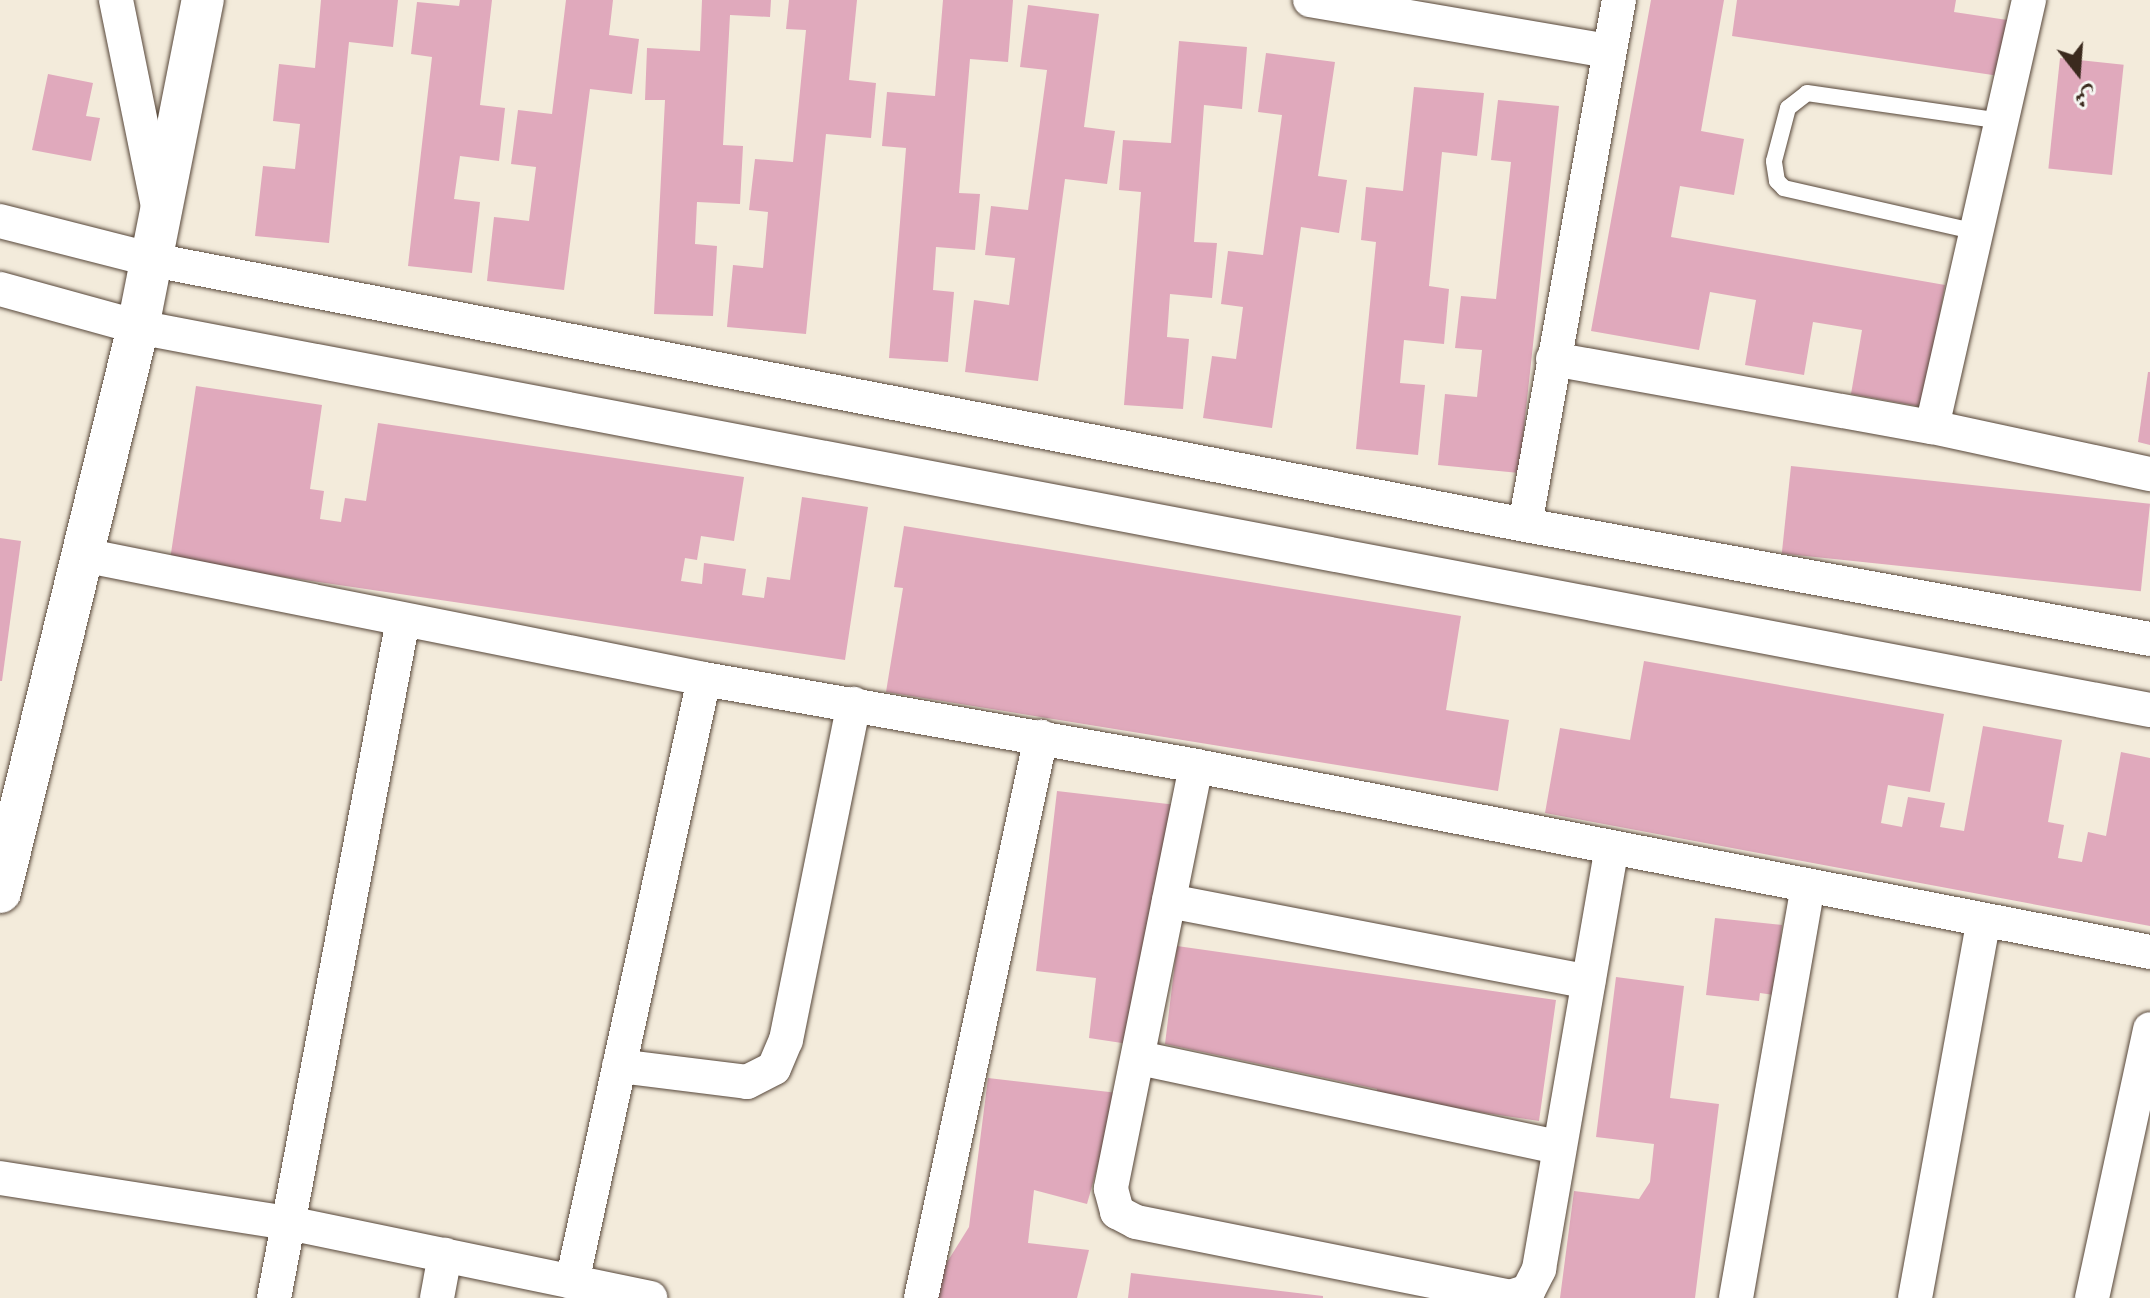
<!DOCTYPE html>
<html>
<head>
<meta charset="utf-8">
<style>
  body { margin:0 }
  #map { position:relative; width:2150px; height:1298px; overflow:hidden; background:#f3ebdb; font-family:Vollkorn,Amiri,serif }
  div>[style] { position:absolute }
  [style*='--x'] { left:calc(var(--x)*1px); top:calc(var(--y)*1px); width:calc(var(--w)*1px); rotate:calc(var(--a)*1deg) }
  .building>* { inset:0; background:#e0a9bc; transform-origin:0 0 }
  .roads { filter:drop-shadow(0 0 2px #57473a) drop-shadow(0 0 2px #57473a) }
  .service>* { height:16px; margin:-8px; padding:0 8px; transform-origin:8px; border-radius:8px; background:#fff }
  .minor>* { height:34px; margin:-17px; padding:0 17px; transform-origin:17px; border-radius:17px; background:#fff }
  .tertiary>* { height:42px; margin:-21px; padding:0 21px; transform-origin:21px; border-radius:21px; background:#fff }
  span { translate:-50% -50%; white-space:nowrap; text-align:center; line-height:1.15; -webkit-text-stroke:6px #f6f6f2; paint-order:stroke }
  .north { position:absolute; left:2038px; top:32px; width:80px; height:80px; -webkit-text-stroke:6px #f6f6f2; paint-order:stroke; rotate:163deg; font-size:22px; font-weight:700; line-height:32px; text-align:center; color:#3b2a1e }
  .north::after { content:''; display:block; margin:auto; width:28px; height:36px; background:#3b2a1e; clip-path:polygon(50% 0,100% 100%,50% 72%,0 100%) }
</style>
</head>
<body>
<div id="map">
  <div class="building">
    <div style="clip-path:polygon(321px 0,398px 0,393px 47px,349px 42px,329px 243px,255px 236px,263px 166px,295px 169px,300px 124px,273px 121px,279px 64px,315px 68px)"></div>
    <div style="clip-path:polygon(460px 0,492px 0,480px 105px,505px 108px,499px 161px,460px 156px,454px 199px,480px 202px,472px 273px,408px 266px,432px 57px,411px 54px,417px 2px,459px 6px)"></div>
    <div style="clip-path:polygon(566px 0,613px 0,609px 35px,639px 39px,632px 94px,590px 89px,564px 290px,487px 281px,494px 217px,529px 221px,536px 167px,511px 164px,518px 110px,552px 114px)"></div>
    <div style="clip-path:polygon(702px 0,771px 0,770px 17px,730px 15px,723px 145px,743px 146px,740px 204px,697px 202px,695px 244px,717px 246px,713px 316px,654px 314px,665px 100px,645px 100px,647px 48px,700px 51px)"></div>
    <div style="clip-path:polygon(789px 0,857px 0,849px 80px,876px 83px,871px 138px,826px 134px,806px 334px,727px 327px,733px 265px,763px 268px,768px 212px,749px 210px,755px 159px,793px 162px,806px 30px,786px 29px)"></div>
    <div style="clip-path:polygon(943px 0,1013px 0,1008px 62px,970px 59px,959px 193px,980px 194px,975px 250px,936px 247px,933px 290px,954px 292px,948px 362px,889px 358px,906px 148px,882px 146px,887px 92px,935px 96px)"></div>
    <div style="clip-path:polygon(1651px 0,1724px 0,1701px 131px,1744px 139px,1734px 195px,1680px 186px,1671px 237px,1945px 285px,1923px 407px,1851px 394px,1862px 330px,1813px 322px,1804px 375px,1745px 365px,1756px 300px,1710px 292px,1699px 350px,1591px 331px)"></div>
    <div style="clip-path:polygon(1737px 0,1956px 0,1954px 12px,2014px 21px,2006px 77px,1732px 36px)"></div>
    <div style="clip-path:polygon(1028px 5px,1099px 14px,1084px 127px,1115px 131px,1107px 184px,1065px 179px,1038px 381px,965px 372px,974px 300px,1009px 305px,1015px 258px,985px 255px,991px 206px,1028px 210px,1047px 70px,1020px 67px)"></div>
    <div style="clip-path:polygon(1179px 41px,1247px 47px,1242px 109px,1204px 105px,1194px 242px,1217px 243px,1212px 298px,1170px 294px,1167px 337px,1189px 339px,1183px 409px,1124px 405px,1141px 192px,1119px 190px,1123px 140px,1171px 143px)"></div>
    <div style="clip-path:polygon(1266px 53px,1335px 62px,1318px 176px,1347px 180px,1339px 233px,1301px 227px,1272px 428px,1203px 418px,1212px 356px,1236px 359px,1243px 307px,1221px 304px,1228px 251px,1263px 255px,1282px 115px,1258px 112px)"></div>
    <div style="left:2060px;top:58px;width:64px;height:111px;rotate:6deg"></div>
    <div style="clip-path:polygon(48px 74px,93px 83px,86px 116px,100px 118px,91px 161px,32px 150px)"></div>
    <div style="clip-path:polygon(1414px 87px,1484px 93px,1477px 156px,1442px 152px,1429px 286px,1449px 289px,1444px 344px,1404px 340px,1400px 383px,1425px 385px,1418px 455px,1356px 449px,1376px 242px,1361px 240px,1366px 187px,1403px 191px)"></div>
    <div style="clip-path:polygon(1498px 100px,1559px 106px,1519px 473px,1438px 465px,1445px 394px,1477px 397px,1482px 350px,1455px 348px,1461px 296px,1496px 299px,1511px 162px,1491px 160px)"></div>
    <div style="clip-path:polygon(2148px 372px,2150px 372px,2150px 445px,2138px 442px)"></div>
    <div style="clip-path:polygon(196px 386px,322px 405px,310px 489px,324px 491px,320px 519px,341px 522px,345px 498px,366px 501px,378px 423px,744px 477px,734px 541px,701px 536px,697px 560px,685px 558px,681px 581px,702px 584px,704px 563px,746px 569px,742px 595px,764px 598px,767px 577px,790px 580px,802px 497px,868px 507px,845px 660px,170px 560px)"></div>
    <div style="left:1791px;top:466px;width:361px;height:88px;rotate:6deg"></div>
    <div style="clip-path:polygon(904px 526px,1461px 616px,1446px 710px,1509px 720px,1498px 791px,886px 692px,903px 588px,894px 587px)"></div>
    <div style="clip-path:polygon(0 538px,21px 541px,2px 681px,0 681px)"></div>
    <div style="clip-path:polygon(1644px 661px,1944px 714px,1930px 792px,1888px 785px,1881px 823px,1902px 827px,1908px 797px,1945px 803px,1940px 827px,1964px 831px,1983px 726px,2062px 740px,2048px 822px,2064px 825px,2058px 858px,2082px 862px,2088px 832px,2106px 836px,2121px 752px,2150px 758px,2150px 926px,1545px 813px,1560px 728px,1630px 740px)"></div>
    <div style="clip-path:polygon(1057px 791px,1185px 806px,1135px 1045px,1089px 1038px,1096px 978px,1036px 971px)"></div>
    <div style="clip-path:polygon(1715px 918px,1782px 925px,1774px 995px,1760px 993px,1759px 1001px,1706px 995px)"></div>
    <div style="clip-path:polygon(1177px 946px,1556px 1000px,1539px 1121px,1376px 1097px,1377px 1089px,1165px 1044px)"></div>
    <div style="clip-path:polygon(1616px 977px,1684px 986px,1670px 1098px,1719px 1104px,1695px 1298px,1560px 1298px,1574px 1191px,1639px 1199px,1650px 1182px,1654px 1144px,1596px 1137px)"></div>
    <div style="clip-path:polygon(988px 1078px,1118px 1093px,1087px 1204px,1034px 1190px,1028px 1243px,1089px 1250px,1077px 1298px,932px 1298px,934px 1283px,969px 1227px)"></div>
    <div style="clip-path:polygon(1131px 1273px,1323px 1296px,1323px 1298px,1128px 1298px)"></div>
  </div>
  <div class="roads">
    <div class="service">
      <div style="--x:1977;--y:232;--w:198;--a:-167.2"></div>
      <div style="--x:1784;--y:188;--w:10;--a:-135"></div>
      <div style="--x:1777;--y:181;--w:20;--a:-99"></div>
      <div style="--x:1774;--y:161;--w:55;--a:-75.2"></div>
      <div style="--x:1788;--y:108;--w:24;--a:-38"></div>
      <div style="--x:1807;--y:93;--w:196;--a:8.2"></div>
    </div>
    <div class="minor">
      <div style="--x:116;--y:0;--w:211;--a:78.5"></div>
      <div style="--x:1310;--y:0;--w:303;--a:9.7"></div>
      <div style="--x:0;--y:221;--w:158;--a:14.3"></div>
      <div style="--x:153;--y:260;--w:1397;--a:10.93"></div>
      <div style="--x:1525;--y:525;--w:635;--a:10.34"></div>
      <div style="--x:0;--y:289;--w:143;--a:15.4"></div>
      <div style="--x:138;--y:327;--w:2048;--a:10.78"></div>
      <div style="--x:1553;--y:359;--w:385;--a:10.2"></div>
      <div style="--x:1932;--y:427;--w:223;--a:12.2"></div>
      <div style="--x:1932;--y:427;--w:438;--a:-77.2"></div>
      <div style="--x:1525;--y:525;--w:533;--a:-79.85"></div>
      <div style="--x:83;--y:555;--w:633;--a:11.29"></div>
      <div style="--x:704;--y:679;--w:500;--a:10"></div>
      <div style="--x:1196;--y:766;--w:972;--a:11.03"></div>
      <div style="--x:1196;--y:766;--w:431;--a:101.4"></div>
      <div style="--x:1111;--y:1189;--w:24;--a:75"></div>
      <div style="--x:1117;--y:1212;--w:21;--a:28"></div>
      <div style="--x:1136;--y:1222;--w:381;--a:11.3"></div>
      <div style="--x:1510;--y:1297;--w:19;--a:-18"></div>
      <div style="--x:1528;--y:1291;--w:25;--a:-63"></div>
      <div style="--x:1539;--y:1269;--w:425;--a:-80.2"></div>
      <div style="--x:1169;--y:901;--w:427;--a:10.9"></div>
      <div style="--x:1139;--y:1058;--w:427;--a:12"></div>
      <div style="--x:619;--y:1066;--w:129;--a:7.1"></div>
      <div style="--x:747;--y:1082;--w:30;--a:-27"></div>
      <div style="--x:774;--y:1068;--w:30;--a:-67"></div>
      <div style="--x:786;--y:1040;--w:343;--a:-78.6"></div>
      <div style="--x:0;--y:1178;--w:292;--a:8.9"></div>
      <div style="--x:289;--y:1223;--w:369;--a:11.7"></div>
      <div style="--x:572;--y:1282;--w:617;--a:-77.65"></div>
      <div style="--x:274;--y:1298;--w:690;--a:-79.23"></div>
      <div style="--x:437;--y:1298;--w:44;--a:-79.5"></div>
      <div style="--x:921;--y:1298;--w:574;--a:-77.93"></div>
      <div style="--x:1736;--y:1298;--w:418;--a:-80.1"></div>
      <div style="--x:1915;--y:1298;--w:384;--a:-79.7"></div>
      <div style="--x:2092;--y:1298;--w:275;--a:-77.8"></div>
    </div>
    <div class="tertiary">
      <div style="--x:0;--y:892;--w:582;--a:-76.27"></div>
      <div style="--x:138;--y:327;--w:333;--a:-78.8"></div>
    </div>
  </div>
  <div class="north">ش</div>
</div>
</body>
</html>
